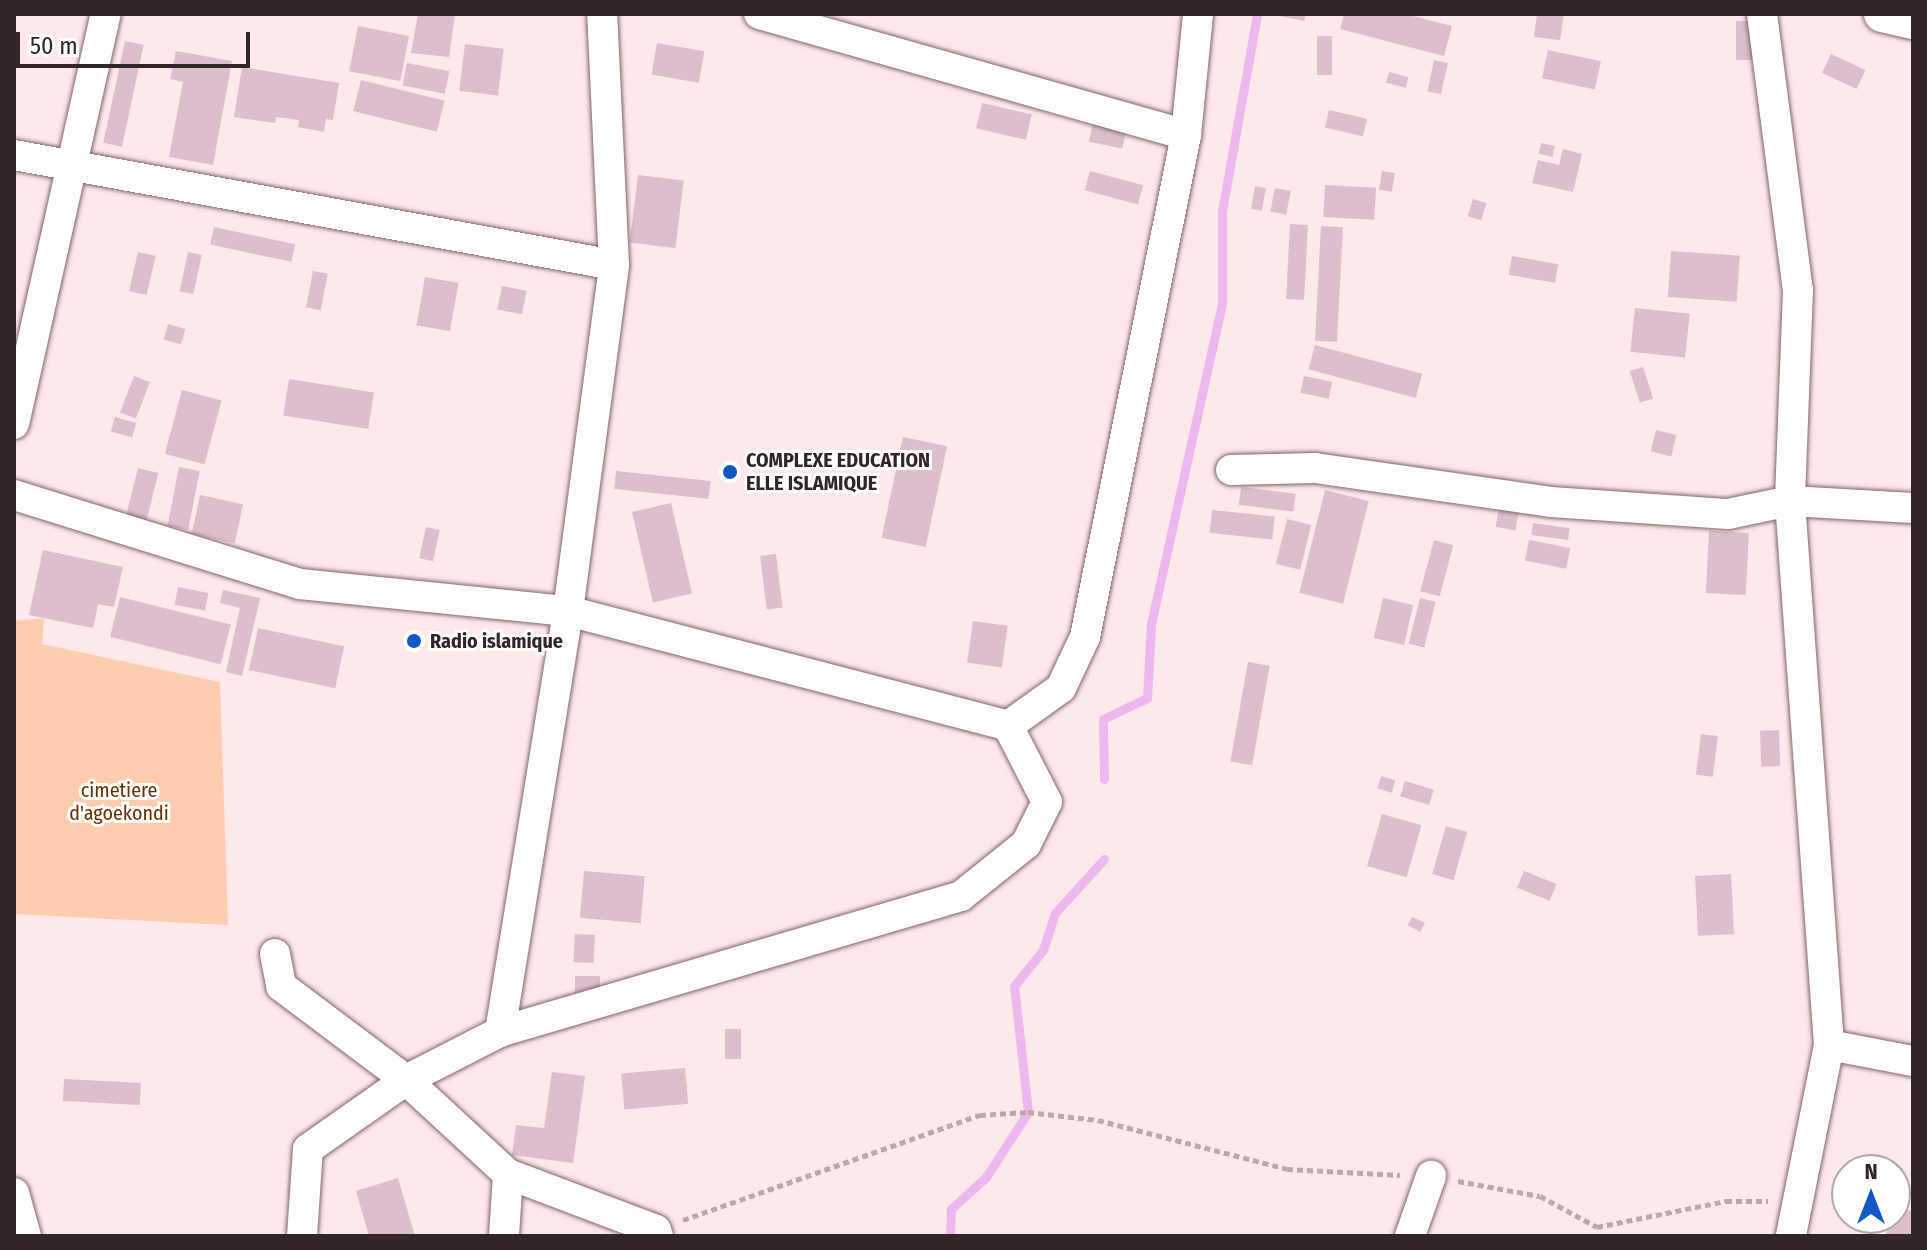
<!DOCTYPE html>
<html>
<head>
<meta charset="utf-8">
<style>
  body { margin:0 }
  #map { position:relative; width:1927px; height:1250px; overflow:hidden; background:#fde8ea; font-family:"Fira Sans Condensed",sans-serif }
  div>[style] { position:absolute }
  [style*='--x'] { left:calc(var(--x)*1px); top:calc(var(--y)*1px); width:calc(var(--w)*1px); rotate:calc(var(--a)*1deg) }
  .green>* { inset:0; background:#fecdaf }
  .stream>* { height:9px; margin:-4.5px; padding:0 4.5px; transform-origin:4.5px; border-radius:4.5px; background:#ecb8ee }
  .building>* { inset:0; background:#dcbecd; transform-origin:0 0 }
  .path>* { height:5px; margin-top:-2.5px; transform-origin:0; background:repeating-linear-gradient(90deg,#baa8aa 0 6px,transparent 0 10px) }
  .roads { filter:drop-shadow(0 0 2px #826569) drop-shadow(0 0 2px #826569) }
  .minor>* { height:30px; margin:-15px; padding:0 15px; transform-origin:15px; border-radius:15px; background:#fff }
  .tertiary>* { height:36px; margin:-18px; padding:0 18px; transform-origin:18px; border-radius:18px; background:#fff }
  .dots>* { width:22px; height:22px; translate:-50% -50%; box-sizing:border-box; border:4px solid #fff; border-radius:50% }
  span { translate:-50% -50%; white-space:nowrap; text-align:center; line-height:1.15; -webkit-text-stroke:6px #fff; paint-order:stroke }
  .poi-label { font-size:20px; color:#322527; font-weight:700 }
  .left { translate:0 -50%; text-align:left }
  .park-label { font-size:20px; color:#672e00 }
  .frame { position:absolute; inset:0; border:16px solid #322527; pointer-events:none }
  .north { position:absolute; left:1831px; top:1154px; width:80px; height:80px; box-sizing:border-box; background:#fff; border:2px solid #ada8a9; border-radius:50%; rotate:0deg; font-size:22px; font-weight:700; line-height:32px; text-align:center; color:#322527 }
  .north::after { content:''; display:block; margin:auto; width:28px; height:36px; background:#1257c2; clip-path:polygon(50% 0,100% 100%,50% 72%,0 100%) }
  .scale { position:absolute; left:16px; top:32px; width:234px; height:36px; box-sizing:border-box; border:4px solid #322527; border-top:0; padding-left:10px; font-size:24px; line-height:28px; white-space:nowrap; color:#322527; -webkit-text-stroke:6px #fff; paint-order:stroke }
</style>
</head>
<body>
<div id="map">
  <div class="green">
    <div style="clip-path:polygon(44px 618px,42px 644px,220px 682px,228px 925px,14px 914px,14px 621px)"></div>
  </div>
  <div class="stream">
    <div style="--x:1104;--y:779;--w:60;--a:-91"></div>
    <div style="--x:1103;--y:719;--w:49;--a:-25.5"></div>
    <div style="--x:1147;--y:698;--w:74;--a:-86.9"></div>
    <div style="--x:1151;--y:624;--w:329;--a:-77.5"></div>
    <div style="--x:1222;--y:303;--w:92;--a:-90"></div>
    <div style="--x:1222;--y:211;--w:200;--a:-79.9"></div>
    <div style="--x:950;--y:1236;--w:27;--a:-88"></div>
    <div style="--x:951;--y:1209;--w:47;--a:-42.4"></div>
    <div style="--x:986;--y:1177;--w:77;--a:-57.1"></div>
    <div style="--x:1028;--y:1112;--w:127;--a:-96.3"></div>
    <div style="--x:1014;--y:986;--w:46;--a:-51.1"></div>
    <div style="--x:1043;--y:950;--w:39;--a:-72"></div>
    <div style="--x:1055;--y:913;--w:73;--a:-47.8"></div>
  </div>
  <div class="building">
    <div style="clip-path:polygon(418px 14px,455px 14px,449px 57px,411px 53px)"></div>
    <div style="clip-path:polygon(1270px 14px,1306px 14px,1304px 21px)"></div>
    <div style="clip-path:polygon(1344px 14px,1405px 14px,1452px 26px,1444px 56px,1340px 29px)"></div>
    <div style="clip-path:polygon(1537px 14px,1564px 14px,1560px 40px,1534px 37px)"></div>
    <div style="left:1736px;top:21px;width:21px;height:39px"></div>
    <div style="left:358px;top:26px;width:52px;height:46px;rotate:11deg"></div>
    <div style="left:1317px;top:36px;width:15px;height:39px"></div>
    <div style="left:125px;top:41px;width:19px;height:104px;rotate:12deg"></div>
    <div style="left:657px;top:43px;width:48px;height:32px;rotate:10deg"></div>
    <div style="left:465px;top:44px;width:39px;height:47px;rotate:7deg"></div>
    <div style="left:1548px;top:50px;width:54px;height:29px;rotate:12deg"></div>
    <div style="clip-path:polygon(176px 51px,232px 61px,213px 165px,169px 157px,183px 82px,170px 79px)"></div>
    <div style="left:1831px;top:54px;width:38px;height:21px;rotate:25deg"></div>
    <div style="left:1434px;top:60px;width:14px;height:32px;rotate:12deg"></div>
    <div style="left:407px;top:63px;width:43px;height:23px;rotate:11deg"></div>
    <div style="clip-path:polygon(242px 67px,339px 83px,333px 120px,326px 119px,324px 132px,298px 127px,299px 120px,276px 117px,275px 123px,234px 117px)"></div>
    <div style="left:1389px;top:72px;width:20px;height:11px;rotate:15deg"></div>
    <div style="left:361px;top:80px;width:86px;height:32px;rotate:14deg"></div>
    <div style="left:982px;top:103px;width:51px;height:26px;rotate:13deg"></div>
    <div style="left:1329px;top:110px;width:39px;height:18px;rotate:13deg"></div>
    <div style="left:1093px;top:123px;width:34px;height:19px;rotate:12deg"></div>
    <div style="left:1541px;top:143px;width:14px;height:11px;rotate:12deg"></div>
    <div style="clip-path:polygon(1563px 149px,1582px 154px,1573px 192px,1532px 183px,1538px 160px,1559px 165px)"></div>
    <div style="left:1090px;top:171px;width:55px;height:20px;rotate:15deg"></div>
    <div style="left:1382px;top:171px;width:13px;height:19px;rotate:9deg"></div>
    <div style="left:638px;top:175px;width:46px;height:68px;rotate:7deg"></div>
    <div style="left:1325px;top:185px;width:51px;height:32px;rotate:3deg"></div>
    <div style="left:1255px;top:186px;width:11px;height:23px;rotate:10deg"></div>
    <div style="left:1275px;top:188px;width:16px;height:24px;rotate:11deg"></div>
    <div style="left:1473px;top:199px;width:14px;height:18px;rotate:17deg"></div>
    <div style="left:1290px;top:224px;width:18px;height:75px;rotate:3deg"></div>
    <div style="left:1321px;top:226px;width:22px;height:115px;rotate:3deg"></div>
    <div style="left:214px;top:227px;width:83px;height:18px;rotate:12deg"></div>
    <div style="left:1671px;top:251px;width:69px;height:46px;rotate:4deg"></div>
    <div style="left:138px;top:252px;width:18px;height:40px;rotate:13deg"></div>
    <div style="left:188px;top:252px;width:14px;height:40px;rotate:12deg"></div>
    <div style="left:1512px;top:256px;width:47px;height:19px;rotate:10deg"></div>
    <div style="left:313px;top:271px;width:15px;height:37px;rotate:11deg"></div>
    <div style="left:425px;top:277px;width:34px;height:49px;rotate:10deg"></div>
    <div style="left:502px;top:286px;width:25px;height:24px;rotate:11deg"></div>
    <div style="left:1635px;top:308px;width:55px;height:44px;rotate:6deg"></div>
    <div style="left:168px;top:324px;width:18px;height:16px;rotate:16deg"></div>
    <div style="left:1315px;top:345px;width:111px;height:25px;rotate:15deg"></div>
    <div style="left:1643px;top:367px;width:33px;height:14px;rotate:72deg"></div>
    <div style="left:134px;top:376px;width:17px;height:39px;rotate:21deg"></div>
    <div style="left:1304px;top:376px;width:29px;height:17px;rotate:12deg"></div>
    <div style="left:289px;top:379px;width:86px;height:37px;rotate:9deg"></div>
    <div style="left:182px;top:390px;width:41px;height:66px;rotate:15deg"></div>
    <div style="left:115px;top:417px;width:22px;height:15px;rotate:16deg"></div>
    <div style="left:1656px;top:430px;width:21px;height:22px;rotate:14deg"></div>
    <div style="left:903px;top:437px;width:45px;height:103px;rotate:12deg"></div>
    <div style="left:179px;top:467px;width:21px;height:60px;rotate:11deg"></div>
    <div style="left:138px;top:468px;width:21px;height:49px;rotate:14deg"></div>
    <div style="left:616px;top:471px;width:95px;height:18px;rotate:6deg"></div>
    <div style="left:1241px;top:487px;width:55px;height:18px;rotate:7deg"></div>
    <div style="left:1325px;top:490px;width:45px;height:106px;rotate:14deg"></div>
    <div style="left:200px;top:495px;width:44px;height:40px;rotate:12deg"></div>
    <div style="left:671px;top:503px;width:93px;height:40px;rotate:77deg"></div>
    <div style="left:1499px;top:509px;width:20px;height:18px;rotate:11deg"></div>
    <div style="left:1212px;top:510px;width:63px;height:23px;rotate:6deg"></div>
    <div style="left:1287px;top:519px;width:25px;height:46px;rotate:14deg"></div>
    <div style="left:1533px;top:523px;width:37px;height:12px;rotate:8deg"></div>
    <div style="left:426px;top:527px;width:14px;height:32px;rotate:12deg"></div>
    <div style="left:1709px;top:531px;width:40px;height:62px;rotate:3deg"></div>
    <div style="left:1434px;top:540px;width:20px;height:53px;rotate:15deg"></div>
    <div style="left:1529px;top:540px;width:42px;height:21px;rotate:11deg"></div>
    <div style="clip-path:polygon(43px 550px,123px 567px,114px 607px,98px 604px,93px 628px,29px 615px)"></div>
    <div style="left:776px;top:554px;width:54px;height:16px;rotate:83deg"></div>
    <div style="left:178px;top:587px;width:31px;height:18px;rotate:11deg"></div>
    <div style="clip-path:polygon(223px 590px,260px 598px,242px 676px,226px 672px,240px 608px,220px 603px)"></div>
    <div style="left:120px;top:597px;width:114px;height:41px;rotate:14deg"></div>
    <div style="left:1383px;top:598px;width:31px;height:41px;rotate:13deg"></div>
    <div style="left:1420px;top:598px;width:16px;height:47px;rotate:14deg"></div>
    <div style="left:973px;top:621px;width:35px;height:42px;rotate:8deg"></div>
    <div style="left:258px;top:628px;width:88px;height:43px;rotate:12deg"></div>
    <div style="left:1248px;top:662px;width:22px;height:101px;rotate:10deg"></div>
    <div style="left:1779px;top:730px;width:36px;height:19px;rotate:88deg"></div>
    <div style="left:1701px;top:734px;width:17px;height:41px;rotate:7deg"></div>
    <div style="left:1381px;top:776px;width:15px;height:13px;rotate:16deg"></div>
    <div style="left:1405px;top:781px;width:30px;height:16px;rotate:17deg"></div>
    <div style="left:1382px;top:814px;width:41px;height:54px;rotate:16deg"></div>
    <div style="left:1446px;top:826px;width:22px;height:50px;rotate:16deg"></div>
    <div style="left:584px;top:871px;width:61px;height:47px;rotate:5deg"></div>
    <div style="left:1524px;top:871px;width:35px;height:18px;rotate:22deg"></div>
    <div style="left:1731px;top:874px;width:60px;height:36px;rotate:87deg"></div>
    <div style="clip-path:polygon(1412px 917px,1425px 923px,1420px 932px,1408px 925px)"></div>
    <div style="left:575px;top:934px;width:20px;height:28px;rotate:3deg"></div>
    <div style="left:600px;top:976px;width:19px;height:25px;rotate:90deg"></div>
    <div style="left:725px;top:1029px;width:16px;height:30px"></div>
    <div style="left:685px;top:1068px;width:36px;height:64px;rotate:85deg"></div>
    <div style="clip-path:polygon(552px 1072px,585px 1076px,573px 1163px,512px 1155px,516px 1125px,544px 1128px)"></div>
    <div style="left:64px;top:1079px;width:77px;height:22px;rotate:3deg"></div>
    <div style="clip-path:polygon(1863px 1161px,1903px 1168px,1899px 1188px,1895px 1170px,1862px 1170px)"></div>
    <div style="clip-path:polygon(398px 1178px,415px 1236px,369px 1236px,356px 1191px)"></div>
    <div style="clip-path:polygon(1895px 1208px,1913px 1211px,1913px 1236px,1885px 1236px)"></div>
  </div>
  <div class="path">
    <div style="--x:1458;--y:1181;--w:83;--a:10.4"></div>
    <div style="--x:1540;--y:1196;--w:65;--a:28.5"></div>
    <div style="--x:1597;--y:1227;--w:132;--a:-11.4"></div>
    <div style="--x:1726;--y:1201;--w:42;--a:0"></div>
    <div style="--x:683;--y:1220;--w:315;--a:-19.5"></div>
    <div style="--x:980;--y:1115;--w:48;--a:-3.6"></div>
    <div style="--x:1028;--y:1112;--w:70;--a:6.5"></div>
    <div style="--x:1098;--y:1120;--w:195;--a:14.5"></div>
    <div style="--x:1287;--y:1169;--w:113;--a:3"></div>
  </div>
  <div class="roads">
    <div class="minor">
      <div style="--x:759;--y:14;--w:444;--a:15.8"></div>
      <div style="--x:1762;--y:14;--w:278;--a:82.6"></div>
      <div style="--x:1798;--y:290;--w:211;--a:92.2"></div>
      <div style="--x:1790;--y:501;--w:545;--a:85.9"></div>
      <div style="--x:1829;--y:1045;--w:195;--a:101.3"></div>
      <div style="--x:14;--y:155;--w:610;--a:10.39"></div>
      <div style="--x:14;--y:424;--w:420;--a:-77.4"></div>
      <div style="--x:1231;--y:470;--w:84;--a:-1.4"></div>
      <div style="--x:1315;--y:468;--w:238;--a:8.2"></div>
      <div style="--x:1551;--y:502;--w:177;--a:3.9"></div>
      <div style="--x:1728;--y:514;--w:63;--a:-11.8"></div>
      <div style="--x:1790;--y:501;--w:123;--a:3.3"></div>
      <div style="--x:14;--y:495;--w:300;--a:17.3"></div>
      <div style="--x:300;--y:584;--w:269;--a:5.8"></div>
      <div style="--x:568;--y:611;--w:455;--a:14.6"></div>
      <div style="--x:1008;--y:726;--w:85;--a:62.8"></div>
      <div style="--x:1047;--y:802;--w:47;--a:116.6"></div>
      <div style="--x:1026;--y:844;--w:83;--a:141.3"></div>
      <div style="--x:961;--y:896;--w:481;--a:163.6"></div>
      <div style="--x:1008;--y:726;--w:65;--a:-35.6"></div>
      <div style="--x:1061;--y:688;--w:56;--a:-64.8"></div>
      <div style="--x:1085;--y:637;--w:512;--a:-78.62"></div>
      <div style="--x:1186;--y:135;--w:122;--a:-84.3"></div>
      <div style="--x:275;--y:954;--w:33;--a:79"></div>
      <div style="--x:281;--y:986;--w:156;--a:36.9"></div>
      <div style="--x:406;--y:1080;--w:139;--a:42.7"></div>
      <div style="--x:508;--y:1174;--w:158;--a:20.7"></div>
      <div style="--x:656;--y:1230;--w:6;--a:72"></div>
      <div style="--x:1829;--y:1045;--w:86;--a:10.8"></div>
      <div style="--x:14;--y:1193;--w:45;--a:74.4"></div>
      <div style="--x:302;--y:1236;--w:87;--a:-86.1"></div>
      <div style="--x:308;--y:1149;--w:120;--a:-35.1"></div>
      <div style="--x:406;--y:1080;--w:106;--a:-27.1"></div>
      <div style="--x:500;--y:1032;--w:426;--a:-80.8"></div>
      <div style="--x:568;--y:611;--w:349;--a:-82.4"></div>
      <div style="--x:614;--y:265;--w:251;--a:-92.7"></div>
      <div style="--x:504;--y:1236;--w:62;--a:-86.3"></div>
      <div style="--x:1410;--y:1236;--w:64;--a:-70.7"></div>
    </div>
    <div class="tertiary">
      <div style="--x:1882;--y:14;--w:32;--a:13"></div>
    </div>
  </div>
  <div class="dots">
    <div style="left:730px;top:472px;background:#1257c2"></div>
    <div style="left:414px;top:641px;background:#1257c2"></div>
  </div>
  <div class="poi-label">
    <span class="left" style="left:746px;top:472px">COMPLEXE EDUCATION<br>ELLE ISLAMIQUE</span>
    <span class="left" style="left:430px;top:641px">Radio islamique</span>
  </div>
  <div class="park-label">
    <span style="left:119px;top:802px">cimetiere<br>d'agoekondi</span>
  </div>
  <div class="frame"></div>
  <div class="north">N</div>
  <div class="scale">50 m</div>
</div>
</body>
</html>
